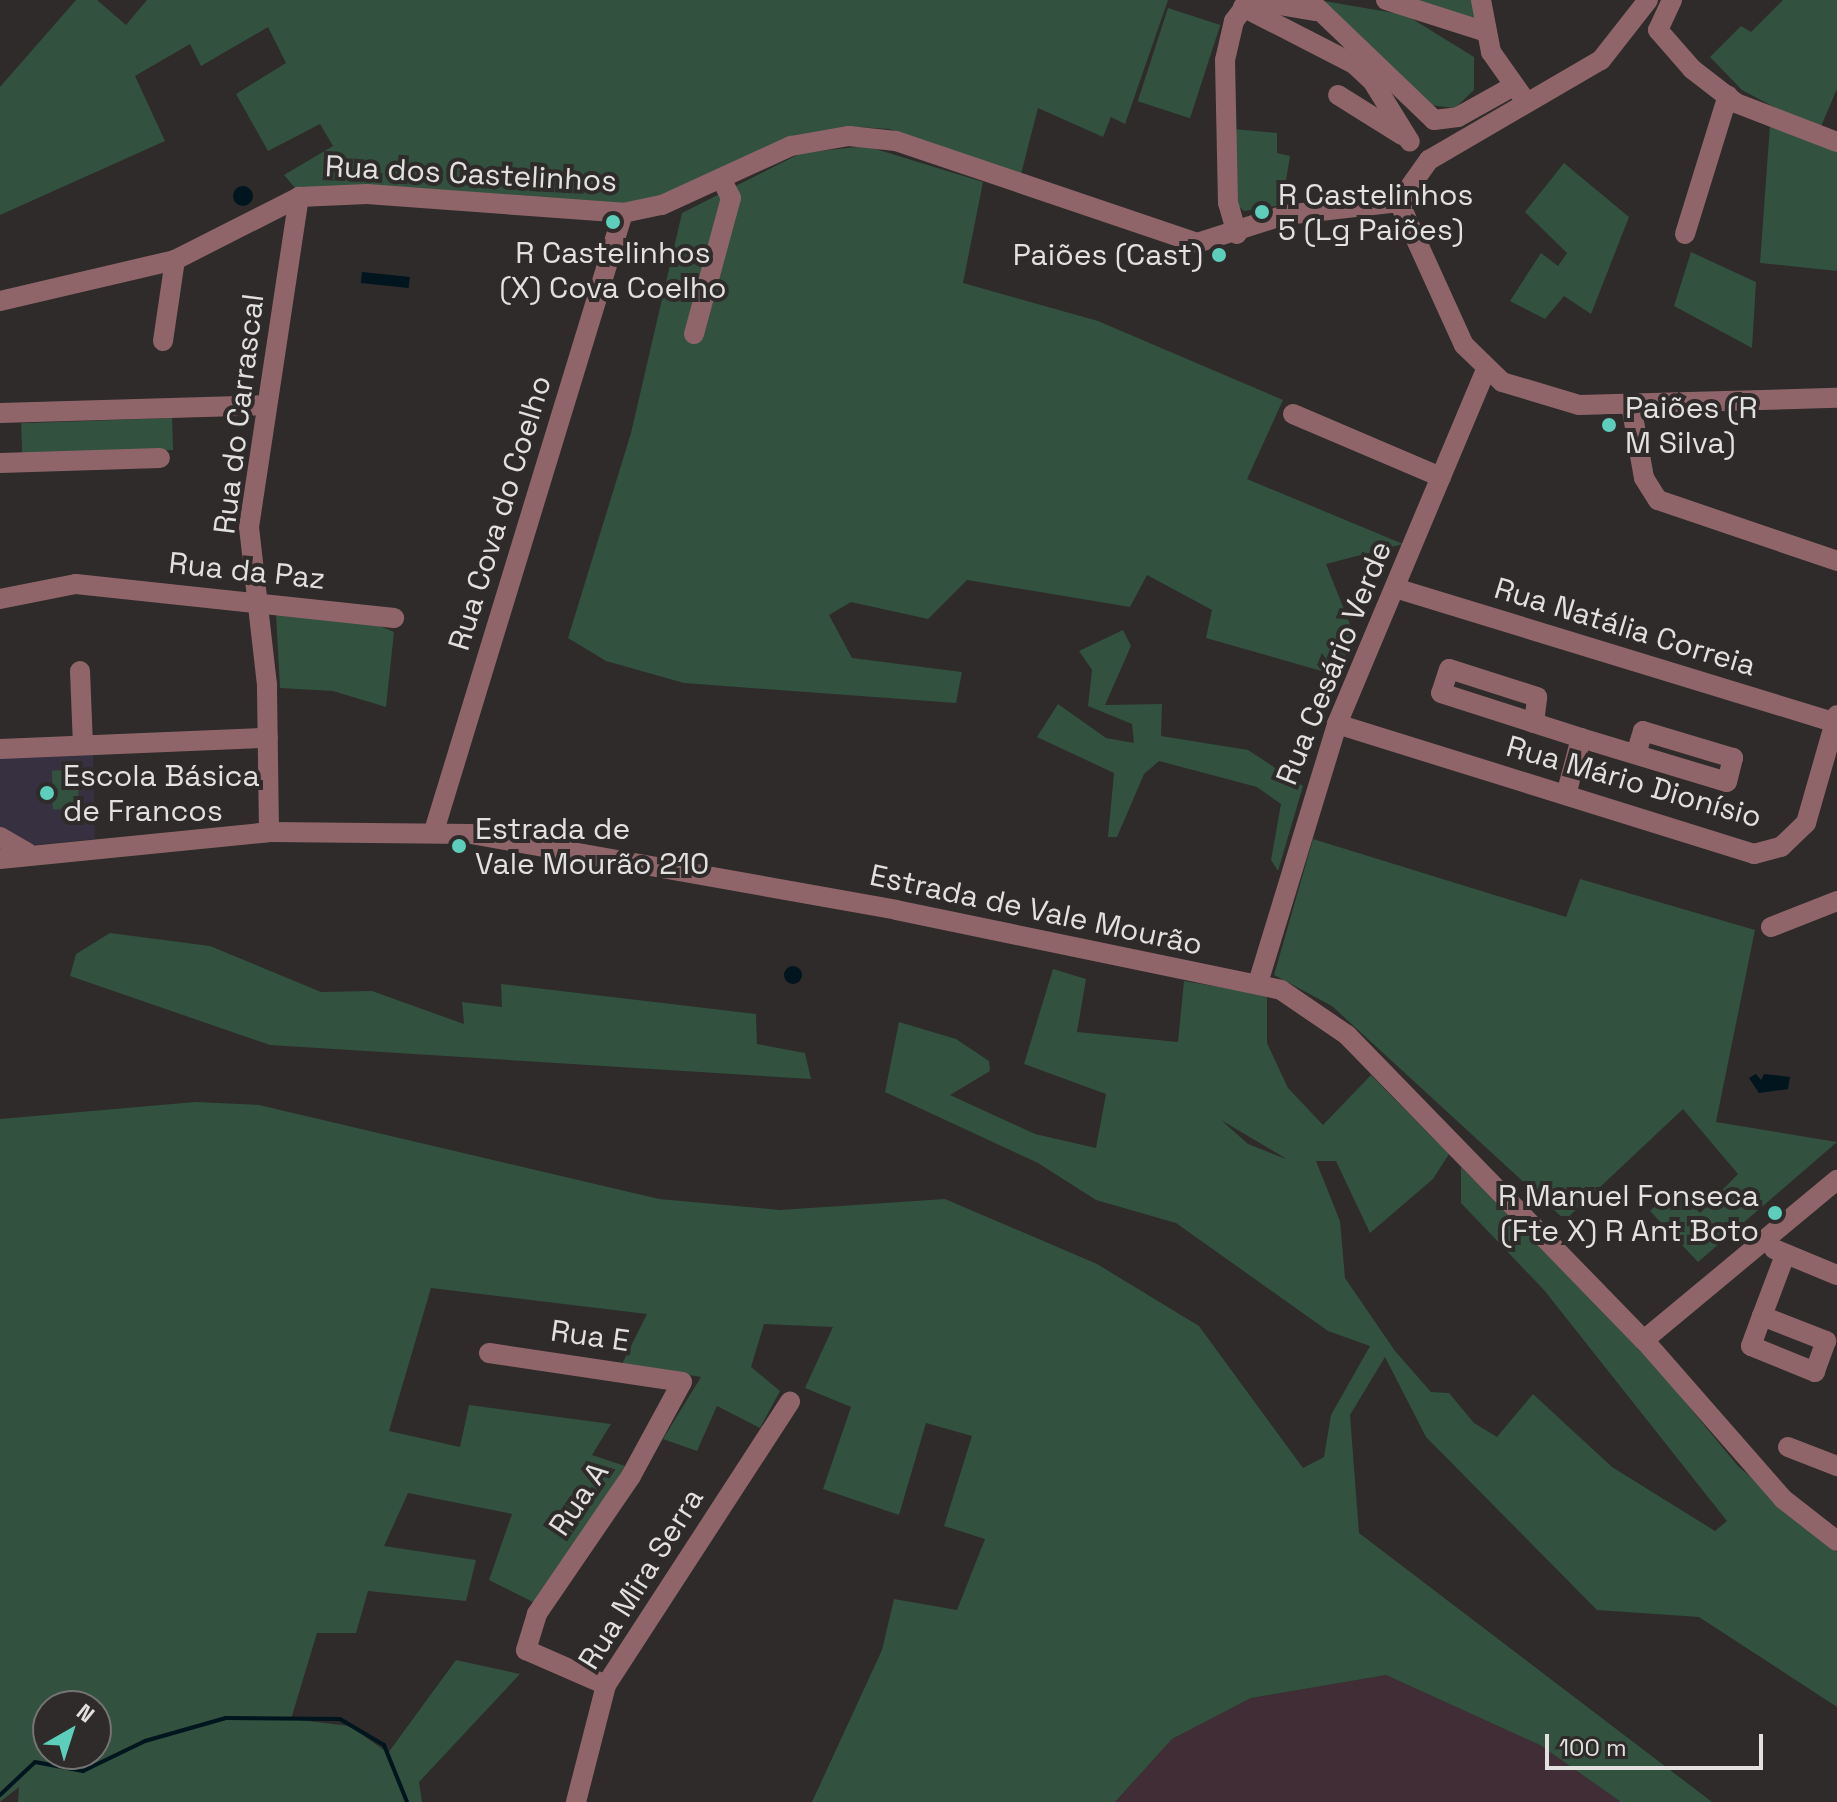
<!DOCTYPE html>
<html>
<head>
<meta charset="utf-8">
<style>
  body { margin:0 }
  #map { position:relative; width:1837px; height:1802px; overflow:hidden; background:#2e2b2a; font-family:"Space Grotesk",sans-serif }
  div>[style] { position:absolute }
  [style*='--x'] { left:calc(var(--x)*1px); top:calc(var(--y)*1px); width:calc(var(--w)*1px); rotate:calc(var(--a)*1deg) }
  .industrial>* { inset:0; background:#402d36 }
  .education>* { inset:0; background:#363040 }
  .green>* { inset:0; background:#32513e; transform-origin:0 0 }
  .water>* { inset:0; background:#00151e; transform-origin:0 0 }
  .round { border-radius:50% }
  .stream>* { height:4px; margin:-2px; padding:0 2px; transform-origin:2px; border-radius:2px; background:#00151e }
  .minor>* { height:20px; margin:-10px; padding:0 10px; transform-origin:10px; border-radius:10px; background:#906569 }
  .dots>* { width:22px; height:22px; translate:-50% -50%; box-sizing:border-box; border:4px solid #2e2b2a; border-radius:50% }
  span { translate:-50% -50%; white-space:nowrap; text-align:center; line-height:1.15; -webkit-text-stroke:8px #2e2b2a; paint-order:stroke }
  .street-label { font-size:30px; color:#e2e1e0 }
  .poi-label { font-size:30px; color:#e2e1e0 }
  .left { translate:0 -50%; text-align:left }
  .right { translate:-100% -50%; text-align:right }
  .north { position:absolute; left:32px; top:1690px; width:80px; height:80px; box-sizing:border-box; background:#2e2b2a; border:2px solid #767473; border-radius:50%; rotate:39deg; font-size:22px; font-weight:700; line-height:32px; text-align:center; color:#e2e1e0 }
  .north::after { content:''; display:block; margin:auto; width:28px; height:36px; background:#5ccebb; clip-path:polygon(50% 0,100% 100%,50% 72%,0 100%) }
  .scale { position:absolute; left:1545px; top:1734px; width:218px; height:36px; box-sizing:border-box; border:4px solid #e2e1e0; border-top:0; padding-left:10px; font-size:24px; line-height:28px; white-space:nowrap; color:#e2e1e0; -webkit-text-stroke:6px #2e2b2a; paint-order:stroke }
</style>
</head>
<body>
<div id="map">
  <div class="industrial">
    <div style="clip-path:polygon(1386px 1675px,1540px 1745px,1621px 1802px,1115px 1802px,1172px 1739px,1251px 1698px)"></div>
  </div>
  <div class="education">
    <div style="clip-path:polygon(93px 754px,95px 839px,33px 845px,0 830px,0 756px)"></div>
  </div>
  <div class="green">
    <div style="clip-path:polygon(76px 0,97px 0,126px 25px,147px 0,1168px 0,1125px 124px,1111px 117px,1103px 137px,1038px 108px,1021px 174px,889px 129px,858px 127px,804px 135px,664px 197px,617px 205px,296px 189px,284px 175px,333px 146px,320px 124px,268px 151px,236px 94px,286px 63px,268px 27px,201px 66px,190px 44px,135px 76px,165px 141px,0 215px,0 87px)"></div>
    <div style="clip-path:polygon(1318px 0,1406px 15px,1474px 57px,1474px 90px,1455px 108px,1429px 105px)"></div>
    <div style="clip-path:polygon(1415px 0,1475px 0,1475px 21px)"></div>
    <div style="clip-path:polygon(1783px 0,1837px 0,1837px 89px,1819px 131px,1742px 90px,1710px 57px,1741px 26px,1751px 32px)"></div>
    <div style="left:1168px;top:8px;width:55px;height:98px;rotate:18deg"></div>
    <div style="clip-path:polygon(1770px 125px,1837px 148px,1837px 271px,1760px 263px)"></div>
    <div style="clip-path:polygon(1233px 129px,1277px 133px,1277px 153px,1290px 156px,1282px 205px,1244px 211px,1234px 203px)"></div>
    <div style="clip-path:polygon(866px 146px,983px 182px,963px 283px,1098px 321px,1283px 400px,1247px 479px,1403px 544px,1326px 564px,1353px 632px,1339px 676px,1206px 638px,1212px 610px,1147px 575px,1130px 607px,967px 580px,928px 619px,851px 602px,829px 615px,852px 658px,962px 672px,956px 703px,684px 683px,606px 661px,568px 638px,631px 433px,682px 213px,801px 153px)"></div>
    <div style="clip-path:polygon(1564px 163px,1629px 217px,1591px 314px,1564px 296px,1545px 319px,1510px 301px,1541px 253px,1558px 266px,1567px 253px,1525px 212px)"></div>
    <div style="clip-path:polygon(1691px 252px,1756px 282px,1752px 348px,1674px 306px)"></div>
    <div style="left:172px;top:418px;width:32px;height:151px;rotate:88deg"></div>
    <div style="clip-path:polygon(276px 614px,363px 619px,394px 632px,386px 707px,333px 691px,280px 688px)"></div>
    <div style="clip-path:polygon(1123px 630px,1131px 646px,1105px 705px,1162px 704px,1161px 736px,1248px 750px,1303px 786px,1278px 871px,1271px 860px,1281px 804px,1257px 787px,1159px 761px,1144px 774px,1117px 837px,1108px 837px,1114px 773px,1037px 737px,1058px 704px,1106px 738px,1134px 743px,1132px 724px,1088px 706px,1092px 670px,1079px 651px)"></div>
    <div style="left:78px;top:770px;width:39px;height:26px;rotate:89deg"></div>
    <div style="clip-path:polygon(1313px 839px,1566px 917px,1580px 879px,1755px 930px,1716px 1122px,1837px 1142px,1698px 1262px,1650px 1211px,1675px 1188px,1700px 1213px,1738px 1174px,1683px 1109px,1565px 1220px,1332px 1006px,1274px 975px)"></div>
    <div style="clip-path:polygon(110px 933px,210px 946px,321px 992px,372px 991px,464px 1024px,462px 1002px,502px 1007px,501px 984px,756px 1014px,757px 1044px,805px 1053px,811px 1079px,270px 1045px,70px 976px,76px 954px)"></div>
    <div style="clip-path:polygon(evenodd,1053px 969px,1086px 979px,1077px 1032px,1178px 1042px,1184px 981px,1267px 995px,1267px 1043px,1288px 1088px,1323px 1125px,1371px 1075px,1449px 1154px,1433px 1179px,1370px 1233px,1336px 1161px,1316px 1161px,1340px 1221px,1345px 1278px,1395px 1351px,1431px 1392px,1449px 1393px,1474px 1423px,1497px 1437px,1533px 1394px,1612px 1467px,1715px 1531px,1727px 1521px,1544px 1290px,1461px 1203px,1461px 1167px,1647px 1356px,1738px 1466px,1837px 1552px,1837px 1707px,1699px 1617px,1597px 1610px,1426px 1437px,1385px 1357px,1350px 1415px,1359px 1533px,1712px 1802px,1621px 1802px,1540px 1745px,1386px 1675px,1251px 1698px,1172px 1739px,1115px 1802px,812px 1802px,882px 1650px,894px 1599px,957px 1610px,985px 1539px,944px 1526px,972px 1436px,926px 1423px,899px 1515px,823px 1489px,851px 1407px,805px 1388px,833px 1327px,764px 1324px,751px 1367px,780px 1391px,760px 1428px,717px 1406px,697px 1451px,663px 1439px,701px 1377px,622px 1364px,647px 1314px,431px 1288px,389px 1431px,460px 1447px,469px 1405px,611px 1424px,592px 1455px,625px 1466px,539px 1605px,489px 1580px,512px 1514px,408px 1493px,384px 1546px,476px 1560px,466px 1601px,368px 1591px,356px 1633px,317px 1633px,291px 1719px,350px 1726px,388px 1753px,456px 1660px,520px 1674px,419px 1782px,422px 1802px,18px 1802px,19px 1787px,0 1802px,0 1119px,195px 1102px,259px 1105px,659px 1199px,780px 1210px,945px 1199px,1097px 1264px,1199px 1326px,1303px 1468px,1324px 1457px,1331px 1415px,1370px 1346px,1328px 1331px,1176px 1223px,1096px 1200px,1038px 1163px,885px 1092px,899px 1022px,956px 1039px,989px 1061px,990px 1071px,950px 1095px,1035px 1134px,1096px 1148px,1106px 1094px,1024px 1064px,1053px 969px,1221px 1120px,1285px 1158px,1286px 1159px,1248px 1144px,1221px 1120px,1053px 969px,48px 1706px,96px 1706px,96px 1754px,48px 1754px,48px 1706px)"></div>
  </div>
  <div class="water">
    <div class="round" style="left:233px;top:186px;width:20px;height:20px"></div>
    <div style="left:362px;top:272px;width:48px;height:11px;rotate:6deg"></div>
    <div class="round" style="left:784px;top:966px;width:18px;height:18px"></div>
    <div style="clip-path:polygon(1756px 1074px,1761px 1080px,1764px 1074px,1790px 1077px,1788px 1089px,1759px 1093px,1749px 1078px)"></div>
  </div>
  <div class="stream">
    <div style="--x:0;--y:1795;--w:48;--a:-43.3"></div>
    <div style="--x:35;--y:1762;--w:49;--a:10.6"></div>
    <div style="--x:83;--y:1771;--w:69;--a:-25.8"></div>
    <div style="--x:145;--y:1741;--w:84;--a:-15.9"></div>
    <div style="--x:226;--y:1718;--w:114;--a:0.5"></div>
    <div style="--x:340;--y:1719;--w:51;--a:30.6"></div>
    <div style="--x:384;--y:1745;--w:61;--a:68"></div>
  </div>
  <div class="minor">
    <div style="--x:1309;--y:0;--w:173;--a:43.8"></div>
    <div style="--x:1434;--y:120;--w:24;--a:-7"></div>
    <div style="--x:1458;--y:117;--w:62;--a:-29.1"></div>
    <div style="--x:1386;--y:0;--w:102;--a:17.7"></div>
    <div style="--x:1481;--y:0;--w:53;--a:79.1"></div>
    <div style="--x:1491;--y:52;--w:54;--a:54.8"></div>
    <div style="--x:1672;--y:0;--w:33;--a:115"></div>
    <div style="--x:1658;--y:30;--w:52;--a:48.9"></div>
    <div style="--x:1692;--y:69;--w:56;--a:37.7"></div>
    <div style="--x:1736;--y:103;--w:108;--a:21.1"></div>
    <div style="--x:1243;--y:7;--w:125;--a:27.2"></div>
    <div style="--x:1354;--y:64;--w:26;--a:43"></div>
    <div style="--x:1373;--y:82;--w:70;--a:58.3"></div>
    <div style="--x:1338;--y:95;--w:75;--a:32"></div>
    <div style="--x:1399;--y:202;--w:157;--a:65.6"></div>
    <div style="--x:1464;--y:345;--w:53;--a:44.2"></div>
    <div style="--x:1502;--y:382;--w:80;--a:16.6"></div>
    <div style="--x:1579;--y:405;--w:258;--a:-1.6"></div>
    <div style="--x:1399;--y:202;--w:52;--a:-54.5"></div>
    <div style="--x:1429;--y:160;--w:199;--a:-30.2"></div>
    <div style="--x:1601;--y:60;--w:76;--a:-51.9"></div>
    <div style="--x:1237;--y:234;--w:32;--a:-106"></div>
    <div style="--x:1228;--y:203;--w:143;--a:-91.2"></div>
    <div style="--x:1225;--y:60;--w:40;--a:-77"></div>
    <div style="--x:1234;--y:21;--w:26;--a:-53"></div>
    <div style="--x:1250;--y:0;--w:67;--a:9.5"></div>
    <div style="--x:1685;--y:234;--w:145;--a:-72.8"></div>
    <div style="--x:0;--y:301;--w:180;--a:-13.2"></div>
    <div style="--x:175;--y:260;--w:139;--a:-26.9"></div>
    <div style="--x:299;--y:197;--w:68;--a:-2.5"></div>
    <div style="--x:367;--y:194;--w:257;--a:4.2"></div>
    <div style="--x:623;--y:213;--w:40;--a:-12"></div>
    <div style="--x:662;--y:205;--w:142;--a:-24.6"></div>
    <div style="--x:791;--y:146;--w:59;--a:-9.8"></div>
    <div style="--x:849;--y:136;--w:47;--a:6.1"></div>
    <div style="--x:896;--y:141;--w:318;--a:18.7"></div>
    <div style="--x:1197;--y:243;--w:92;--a:-17.7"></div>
    <div style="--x:1285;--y:215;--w:115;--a:-6.5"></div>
    <div style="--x:694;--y:334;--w:141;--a:-74.8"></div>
    <div style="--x:731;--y:198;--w:20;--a:-117"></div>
    <div style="--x:163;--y:341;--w:82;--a:-81.6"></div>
    <div style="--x:1631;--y:405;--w:74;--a:79.9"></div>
    <div style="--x:1644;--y:478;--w:26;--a:58"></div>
    <div style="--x:1658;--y:500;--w:189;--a:18.8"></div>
    <div style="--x:0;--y:413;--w:266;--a:-1.7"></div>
    <div style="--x:1293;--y:414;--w:161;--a:23.1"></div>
    <div style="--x:0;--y:463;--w:160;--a:-1.8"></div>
    <div style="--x:1395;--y:588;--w:462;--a:17"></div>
    <div style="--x:0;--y:599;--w:77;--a:-11.2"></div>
    <div style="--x:76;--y:584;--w:320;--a:6.1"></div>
    <div style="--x:80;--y:671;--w:74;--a:87.7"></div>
    <div style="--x:1534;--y:723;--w:26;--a:-83"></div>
    <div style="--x:1537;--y:697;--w:92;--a:-162.3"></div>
    <div style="--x:1449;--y:669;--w:25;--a:108"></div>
    <div style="--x:1441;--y:693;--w:147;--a:17.8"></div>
    <div style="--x:1581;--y:738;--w:59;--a:104.7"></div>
    <div style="--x:1337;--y:724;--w:437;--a:17.3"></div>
    <div style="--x:1754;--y:854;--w:28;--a:-15"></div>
    <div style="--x:1781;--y:847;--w:35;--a:-44"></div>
    <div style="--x:1806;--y:823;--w:112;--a:-74"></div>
    <div style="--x:1581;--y:738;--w:152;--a:16.8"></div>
    <div style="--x:1727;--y:782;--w:25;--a:-76"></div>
    <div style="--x:1733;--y:758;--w:94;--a:-163.3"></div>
    <div style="--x:1643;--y:731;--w:24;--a:107"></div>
    <div style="--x:0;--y:749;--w:268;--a:-2.4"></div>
    <div style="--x:434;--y:831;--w:646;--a:-73"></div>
    <div style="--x:269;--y:832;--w:147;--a:-90.8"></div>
    <div style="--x:267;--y:685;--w:159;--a:-96.5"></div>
    <div style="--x:249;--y:527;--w:334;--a:-81.4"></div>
    <div style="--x:0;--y:837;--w:32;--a:30"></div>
    <div style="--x:0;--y:859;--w:270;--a:-5.7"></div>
    <div style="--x:269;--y:832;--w:202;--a:0.6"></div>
    <div style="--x:471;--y:834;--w:432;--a:10.1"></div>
    <div style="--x:896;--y:910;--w:393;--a:11.7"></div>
    <div style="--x:1281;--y:990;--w:80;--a:34.3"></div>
    <div style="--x:1347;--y:1035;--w:426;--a:45.8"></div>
    <div style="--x:1644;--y:1340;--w:211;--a:48.8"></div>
    <div style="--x:1783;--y:1499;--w:68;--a:37.9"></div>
    <div style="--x:1771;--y:927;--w:71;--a:-21.5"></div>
    <div style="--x:1258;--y:983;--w:271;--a:-73"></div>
    <div style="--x:1337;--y:724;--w:382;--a:-67.2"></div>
    <div style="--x:1774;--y:1249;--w:68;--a:22.4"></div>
    <div style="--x:1762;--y:1316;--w:69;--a:21.3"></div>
    <div style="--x:1826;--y:1341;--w:33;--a:110"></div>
    <div style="--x:1815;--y:1372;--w:69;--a:-157.9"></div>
    <div style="--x:1751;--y:1346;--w:32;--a:-70"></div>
    <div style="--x:1762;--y:1316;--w:65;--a:-69.3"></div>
    <div style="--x:1644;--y:1340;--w:251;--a:-39.7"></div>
    <div style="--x:489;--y:1353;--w:195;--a:8.5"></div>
    <div style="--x:682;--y:1382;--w:107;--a:118.5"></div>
    <div style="--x:631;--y:1476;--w:167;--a:124.3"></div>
    <div style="--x:537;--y:1614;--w:38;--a:107"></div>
    <div style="--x:526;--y:1650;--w:87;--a:23.6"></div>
    <div style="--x:1788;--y:1447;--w:53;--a:21.2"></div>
    <div style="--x:576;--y:1802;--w:121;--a:-75.6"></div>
    <div style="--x:606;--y:1685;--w:338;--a:-57"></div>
  </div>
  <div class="dots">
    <div style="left:1262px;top:212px;background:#5ccebb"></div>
    <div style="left:613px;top:222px;background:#5ccebb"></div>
    <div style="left:1219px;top:255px;background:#5ccebb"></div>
    <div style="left:1609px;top:425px;background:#5ccebb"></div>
    <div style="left:47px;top:793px;background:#5ccebb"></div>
    <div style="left:459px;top:846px;background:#5ccebb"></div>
    <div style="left:1775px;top:1213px;background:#5ccebb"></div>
  </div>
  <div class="street-label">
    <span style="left:471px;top:174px;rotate:3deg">Rua dos Castelinhos</span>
    <span style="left:239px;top:414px;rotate:-83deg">Rua do Carrascal</span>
    <span style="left:500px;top:513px;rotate:-73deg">Rua Cova do Coelho</span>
    <span style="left:247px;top:571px;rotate:6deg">Rua da Paz</span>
    <span style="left:1625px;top:627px;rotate:17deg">Rua Natália Correia</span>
    <span style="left:1334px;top:663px;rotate:-68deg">Rua Cesário Verde</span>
    <span style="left:1634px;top:782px;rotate:16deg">Rua Mário Dionísio</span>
    <span style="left:1036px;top:910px;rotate:12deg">Estrada de Vale Mourão</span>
    <span style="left:590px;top:1336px;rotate:8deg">Rua E</span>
    <span style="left:579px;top:1499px;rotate:-56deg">Rua A</span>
    <span style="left:641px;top:1579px;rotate:-58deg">Rua Mira Serra</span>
  </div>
  <div class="poi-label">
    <span class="left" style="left:1278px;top:212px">R Castelinhos<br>5 (Lg Paiões)</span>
    <span style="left:613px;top:270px">R Castelinhos<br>(X) Cova Coelho</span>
    <span class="right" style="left:1203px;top:255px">Paiões (Cast)</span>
    <span class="left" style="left:1625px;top:425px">Paiões (R<br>M Silva)</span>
    <span class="left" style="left:63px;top:793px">Escola Básica<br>de Francos</span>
    <span class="left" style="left:475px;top:846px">Estrada de<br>Vale Mourão 210</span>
    <span class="right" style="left:1759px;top:1213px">R Manuel Fonseca<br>(Fte X) R Ant Boto</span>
  </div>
  <div class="north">N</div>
  <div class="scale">100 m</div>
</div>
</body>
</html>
